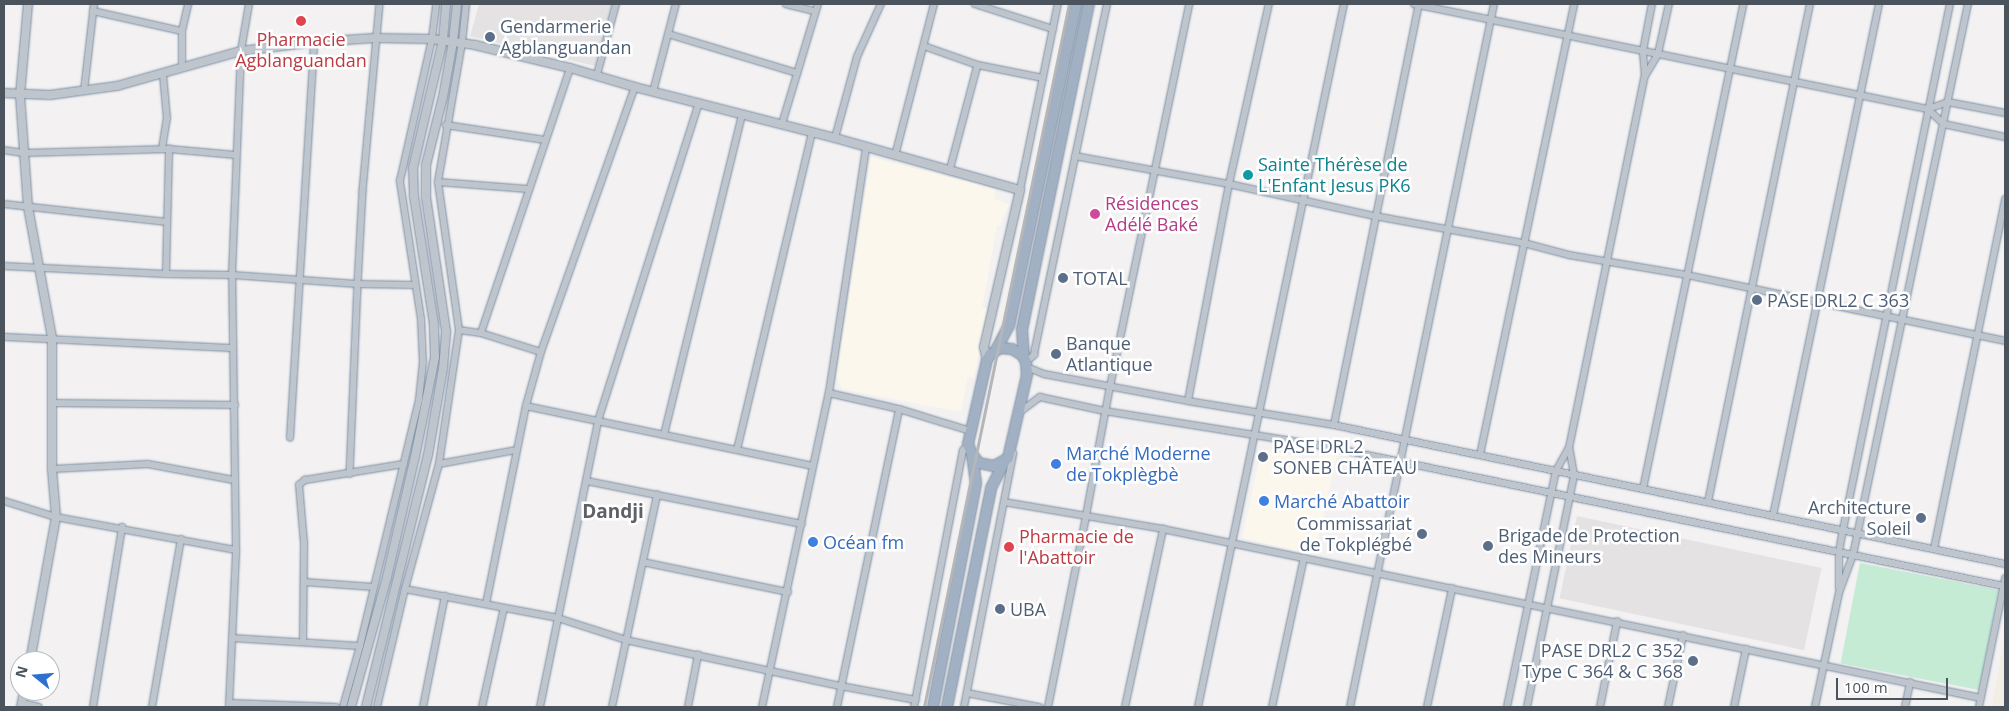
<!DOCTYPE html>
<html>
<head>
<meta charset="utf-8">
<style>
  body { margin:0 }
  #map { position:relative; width:2009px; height:711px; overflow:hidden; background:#f3f1f1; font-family:"Open Sans",sans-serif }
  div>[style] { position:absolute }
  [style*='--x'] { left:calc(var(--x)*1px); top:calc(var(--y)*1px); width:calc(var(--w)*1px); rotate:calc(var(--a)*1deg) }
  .commercial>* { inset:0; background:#fbf7ed }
  .education>* { inset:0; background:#e4e2e2; transform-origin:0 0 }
  .green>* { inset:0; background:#c5ebd5; transform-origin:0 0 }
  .sand>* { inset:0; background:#f2eee4 }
  .roads { filter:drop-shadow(0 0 1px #7a8da5) drop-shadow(0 0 1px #7a8da5) }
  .minor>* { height:5.5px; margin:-2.75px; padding:0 2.75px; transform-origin:2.75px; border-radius:2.75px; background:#bec5cc }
  .tertiary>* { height:8px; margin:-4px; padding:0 4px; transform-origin:4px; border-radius:4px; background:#bec5cc }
  .trunk>* { height:10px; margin:-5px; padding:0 5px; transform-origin:5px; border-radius:5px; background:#a1b0c3 }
  .rail>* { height:2.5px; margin:-1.25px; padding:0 1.25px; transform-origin:1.25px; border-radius:1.25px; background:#b4b6ba }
  .dots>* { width:14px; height:14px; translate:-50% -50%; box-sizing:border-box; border:2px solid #fff; border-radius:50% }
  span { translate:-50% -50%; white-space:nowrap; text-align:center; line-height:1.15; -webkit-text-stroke:5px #fff; paint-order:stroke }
  .service-label { font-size:18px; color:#4e5e75 }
  .left { translate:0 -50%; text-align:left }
  .right { translate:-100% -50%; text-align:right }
  .health-label { font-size:18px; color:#be3a42 }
  .culture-label { font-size:18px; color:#0d838f }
  .hotel-label { font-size:18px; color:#b23c85 }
  .shop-label { font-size:18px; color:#366cbe }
  .neighbourhood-label { font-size:19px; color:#5e6165; font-weight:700 }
  .frame { position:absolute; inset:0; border:5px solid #4b545c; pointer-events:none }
  .north { position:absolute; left:10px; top:651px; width:50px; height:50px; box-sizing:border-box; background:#fff; border:1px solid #b7bbbe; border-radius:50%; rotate:287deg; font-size:14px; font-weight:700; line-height:20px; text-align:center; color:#4b545c }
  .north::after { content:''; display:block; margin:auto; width:18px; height:22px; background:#2e70d0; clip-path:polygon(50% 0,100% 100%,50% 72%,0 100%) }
  .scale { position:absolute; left:1836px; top:678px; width:112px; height:22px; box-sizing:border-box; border:2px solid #4b545c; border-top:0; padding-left:6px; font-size:15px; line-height:18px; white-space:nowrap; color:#4b545c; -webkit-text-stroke:4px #fff; paint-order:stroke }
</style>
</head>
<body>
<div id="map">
  <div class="commercial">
    <div style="clip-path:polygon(871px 157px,995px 189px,995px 199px,1009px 204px,1000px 226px,997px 226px,982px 308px,988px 309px,974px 378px,968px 377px,961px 412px,842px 389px,836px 376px)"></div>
    <div style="clip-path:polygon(1262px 449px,1316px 461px,1319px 451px,1337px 455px,1314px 555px,1242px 538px)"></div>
  </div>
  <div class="education">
    <div style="clip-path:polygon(479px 4px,612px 4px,595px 66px,470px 36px)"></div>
    <div style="left:1577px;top:516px;width:250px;height:84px;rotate:12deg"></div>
  </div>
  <div class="green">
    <div style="left:1860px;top:563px;width:141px;height:102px;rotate:11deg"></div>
  </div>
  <div class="sand">
    <div style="clip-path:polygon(2005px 634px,2005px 707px,1992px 707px)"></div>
  </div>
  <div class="roads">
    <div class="minor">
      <div style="--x:380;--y:4;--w:189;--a:95.2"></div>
      <div style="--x:363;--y:192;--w:92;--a:93.1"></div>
      <div style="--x:358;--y:284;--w:57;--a:1"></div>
      <div style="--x:786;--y:4;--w:30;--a:14"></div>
      <div style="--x:975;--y:4;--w:82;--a:17.8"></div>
      <div style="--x:1414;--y:4;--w:525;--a:11.55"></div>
      <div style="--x:1928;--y:109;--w:21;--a:-19"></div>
      <div style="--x:1948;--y:102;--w:58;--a:10.9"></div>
      <div style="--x:93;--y:11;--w:91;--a:12.7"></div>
      <div style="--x:668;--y:34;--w:135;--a:16.8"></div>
      <div style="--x:924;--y:46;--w:57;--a:19.4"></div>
      <div style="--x:978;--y:65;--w:110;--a:104.8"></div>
      <div style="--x:978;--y:65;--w:66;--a:11.3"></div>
      <div style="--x:182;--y:67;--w:36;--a:-90"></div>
      <div style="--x:182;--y:31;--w:28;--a:-77"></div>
      <div style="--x:597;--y:75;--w:73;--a:-75"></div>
      <div style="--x:1645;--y:76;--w:26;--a:-59"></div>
      <div style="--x:1658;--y:54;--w:51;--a:-77.6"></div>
      <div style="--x:84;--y:91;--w:88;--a:-83.4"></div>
      <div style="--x:653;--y:92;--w:91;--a:-75.4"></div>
      <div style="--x:1928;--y:109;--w:22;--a:43"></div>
      <div style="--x:1944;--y:124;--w:62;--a:12"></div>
      <div style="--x:782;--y:124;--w:125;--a:-73.3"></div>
      <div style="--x:446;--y:125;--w:100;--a:8.6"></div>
      <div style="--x:835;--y:138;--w:84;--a:-74.8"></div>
      <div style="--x:857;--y:57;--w:58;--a:-65.6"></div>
      <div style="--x:162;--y:149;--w:30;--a:-81"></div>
      <div style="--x:167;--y:119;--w:44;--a:-95.2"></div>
      <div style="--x:4;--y:150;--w:19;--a:9"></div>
      <div style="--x:23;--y:153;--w:146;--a:-1.6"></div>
      <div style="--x:169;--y:149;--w:67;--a:5.1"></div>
      <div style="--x:895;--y:156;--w:157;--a:-75.6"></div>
      <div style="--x:1075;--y:156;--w:157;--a:10.3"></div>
      <div style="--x:1229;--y:184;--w:149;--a:12.4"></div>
      <div style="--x:1375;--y:216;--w:151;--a:10.3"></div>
      <div style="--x:1524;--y:243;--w:47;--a:14.9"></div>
      <div style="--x:1569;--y:255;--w:120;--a:9.6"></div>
      <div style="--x:1687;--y:275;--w:325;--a:11.7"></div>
      <div style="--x:438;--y:182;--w:90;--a:4.4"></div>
      <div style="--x:1020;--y:190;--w:190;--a:-78.5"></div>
      <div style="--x:4;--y:204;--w:164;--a:6.3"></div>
      <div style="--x:4;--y:266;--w:162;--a:2.8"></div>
      <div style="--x:166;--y:274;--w:66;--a:0.9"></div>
      <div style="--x:232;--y:275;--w:126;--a:4.1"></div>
      <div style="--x:358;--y:284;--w:190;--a:92.4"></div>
      <div style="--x:166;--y:274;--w:125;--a:-88.6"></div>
      <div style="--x:459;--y:330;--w:22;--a:8"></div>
      <div style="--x:481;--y:333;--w:63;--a:17.6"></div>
      <div style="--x:481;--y:333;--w:280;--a:-71.4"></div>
      <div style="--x:4;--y:337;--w:229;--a:2.8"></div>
      <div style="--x:1026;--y:362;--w:11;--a:-41"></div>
      <div style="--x:1034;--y:355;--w:6;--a:-81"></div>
      <div style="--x:1035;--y:349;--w:352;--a:-78.2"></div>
      <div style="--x:1027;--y:367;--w:18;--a:22"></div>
      <div style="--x:1044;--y:374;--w:147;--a:10.6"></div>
      <div style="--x:1188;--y:401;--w:148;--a:9.3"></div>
      <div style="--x:1334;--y:425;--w:685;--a:11.7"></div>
      <div style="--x:829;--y:393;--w:72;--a:12.9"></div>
      <div style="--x:899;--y:409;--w:75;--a:17"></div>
      <div style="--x:1188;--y:401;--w:221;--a:-79.3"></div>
      <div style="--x:1229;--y:184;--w:184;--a:-77.5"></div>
      <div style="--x:54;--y:403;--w:181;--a:0.6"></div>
      <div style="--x:526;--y:406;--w:293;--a:11.8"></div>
      <div style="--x:1020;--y:412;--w:25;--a:-37"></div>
      <div style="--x:1040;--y:397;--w:66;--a:12.2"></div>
      <div style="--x:1105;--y:411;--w:227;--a:9.1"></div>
      <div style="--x:1329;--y:447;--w:689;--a:11.64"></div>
      <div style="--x:1334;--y:425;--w:429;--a:-78.6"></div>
      <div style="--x:664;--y:435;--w:330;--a:-76.3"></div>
      <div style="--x:290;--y:438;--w:397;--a:-86.5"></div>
      <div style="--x:737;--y:450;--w:327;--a:-76.7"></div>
      <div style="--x:1480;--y:455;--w:461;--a:-78.2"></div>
      <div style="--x:439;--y:464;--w:79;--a:-10.2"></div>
      <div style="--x:52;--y:469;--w:96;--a:-3"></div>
      <div style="--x:148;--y:464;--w:87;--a:10.5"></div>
      <div style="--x:587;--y:481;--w:219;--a:11.3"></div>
      <div style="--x:1643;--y:489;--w:495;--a:-78.3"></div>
      <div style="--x:4;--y:501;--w:54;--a:17.1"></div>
      <div style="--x:56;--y:517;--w:183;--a:10.4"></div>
      <div style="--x:1004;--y:502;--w:161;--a:9.6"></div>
      <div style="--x:1163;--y:529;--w:835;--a:11.67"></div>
      <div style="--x:1708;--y:502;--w:508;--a:-78.42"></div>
      <div style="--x:1773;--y:516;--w:523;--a:-78.3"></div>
      <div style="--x:1934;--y:549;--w:357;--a:-78.5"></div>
      <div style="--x:643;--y:562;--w:148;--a:11.7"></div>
      <div style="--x:304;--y:582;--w:70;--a:4.1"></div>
      <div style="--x:1839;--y:588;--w:36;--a:-90"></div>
      <div style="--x:1839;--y:552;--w:22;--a:-80"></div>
      <div style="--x:1843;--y:530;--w:537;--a:-78.5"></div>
      <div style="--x:405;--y:589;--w:156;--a:10.7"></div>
      <div style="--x:558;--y:618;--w:71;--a:17.9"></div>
      <div style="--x:626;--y:640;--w:220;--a:12.1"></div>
      <div style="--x:841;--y:686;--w:76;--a:10.6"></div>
      <div style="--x:486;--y:604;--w:202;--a:-78.6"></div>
      <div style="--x:526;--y:406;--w:56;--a:-74.5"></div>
      <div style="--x:541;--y:352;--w:281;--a:-70.5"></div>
      <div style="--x:232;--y:638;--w:128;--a:3.6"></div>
      <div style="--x:303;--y:642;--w:99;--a:-89.4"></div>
      <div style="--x:304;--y:543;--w:58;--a:-94.9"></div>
      <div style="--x:299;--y:485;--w:8;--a:-40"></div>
      <div style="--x:305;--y:480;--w:100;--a:-9.2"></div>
      <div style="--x:967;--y:693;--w:74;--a:10.9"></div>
      <div style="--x:22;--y:703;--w:17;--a:13"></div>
      <div style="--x:230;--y:703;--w:106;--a:2.2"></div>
      <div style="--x:93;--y:707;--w:182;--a:-80.8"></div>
      <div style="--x:152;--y:707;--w:170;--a:-80.2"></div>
      <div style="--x:229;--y:707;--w:157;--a:-87.4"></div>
      <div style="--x:236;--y:550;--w:275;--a:-90.8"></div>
      <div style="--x:232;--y:275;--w:224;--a:-87.7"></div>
      <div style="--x:241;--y:51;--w:48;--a:-80.3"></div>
      <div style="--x:343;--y:707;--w:63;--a:-74.4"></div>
      <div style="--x:360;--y:646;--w:253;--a:-76.5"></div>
      <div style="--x:419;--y:400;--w:37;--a:-84"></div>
      <div style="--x:423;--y:363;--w:44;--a:-92.6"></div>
      <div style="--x:421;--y:319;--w:140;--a:-98.7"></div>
      <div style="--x:400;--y:181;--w:146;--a:-77.3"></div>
      <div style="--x:432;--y:39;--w:35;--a:-83"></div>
      <div style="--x:377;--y:707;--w:121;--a:-76.7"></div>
      <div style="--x:405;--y:589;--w:130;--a:-74.8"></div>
      <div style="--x:439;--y:464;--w:135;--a:-81.5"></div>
      <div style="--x:459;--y:330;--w:149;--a:-98.1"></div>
      <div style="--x:438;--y:182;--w:141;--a:-80.2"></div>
      <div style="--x:462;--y:43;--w:39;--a:-84"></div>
      <div style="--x:423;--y:707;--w:113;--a:-78.8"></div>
      <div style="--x:482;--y:707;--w:101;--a:-77.5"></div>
      <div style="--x:540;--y:707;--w:292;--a:-78.5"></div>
      <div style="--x:598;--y:421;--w:334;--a:-72.4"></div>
      <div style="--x:612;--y:707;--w:217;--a:-78"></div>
      <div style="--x:688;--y:707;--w:53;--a:-79.1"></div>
      <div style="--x:762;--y:707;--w:321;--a:-78"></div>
      <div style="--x:829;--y:393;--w:249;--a:-81.4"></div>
      <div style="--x:837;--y:707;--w:304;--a:-78.2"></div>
      <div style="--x:914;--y:707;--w:261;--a:-79.2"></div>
      <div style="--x:963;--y:451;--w:9;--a:-54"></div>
      <div style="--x:964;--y:707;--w:258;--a:-79"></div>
      <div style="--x:1048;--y:707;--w:195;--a:-78.7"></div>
      <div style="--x:1086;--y:516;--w:131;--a:-79.5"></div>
      <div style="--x:1110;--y:387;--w:391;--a:-78.3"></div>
      <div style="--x:1125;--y:707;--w:182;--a:-77.9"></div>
      <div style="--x:1198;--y:707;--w:718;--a:-78.27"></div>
      <div style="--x:1272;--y:707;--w:152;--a:-77.9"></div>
      <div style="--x:1350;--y:707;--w:718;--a:-78.42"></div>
      <div style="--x:1427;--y:707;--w:121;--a:-78"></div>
      <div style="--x:1507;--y:707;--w:241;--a:-78.3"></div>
      <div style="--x:1556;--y:471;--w:26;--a:-61"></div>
      <div style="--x:1569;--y:448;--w:380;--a:-78.5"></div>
      <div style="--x:1645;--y:76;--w:25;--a:-95"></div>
      <div style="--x:1643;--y:51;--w:48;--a:-79.2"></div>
      <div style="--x:1527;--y:707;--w:237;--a:-78.5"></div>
      <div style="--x:1574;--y:475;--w:27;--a:-100"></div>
      <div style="--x:1600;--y:707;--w:87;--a:-78.7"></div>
      <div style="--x:1668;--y:707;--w:73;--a:-78.1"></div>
      <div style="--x:1734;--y:707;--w:59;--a:-78.3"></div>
      <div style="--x:1815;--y:707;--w:116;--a:-78.1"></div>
      <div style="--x:1839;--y:593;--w:40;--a:-69.8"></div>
      <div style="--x:1853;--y:555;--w:563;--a:-78.21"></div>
      <div style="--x:1905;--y:707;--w:25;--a:-78"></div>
      <div style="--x:1979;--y:707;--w:131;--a:-78.5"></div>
    </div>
    <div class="tertiary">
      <div style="--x:28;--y:4;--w:91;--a:95"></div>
      <div style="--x:20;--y:95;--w:112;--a:85.9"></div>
      <div style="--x:28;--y:207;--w:133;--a:79.6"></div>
      <div style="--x:52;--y:338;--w:131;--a:90"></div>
      <div style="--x:52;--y:469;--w:48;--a:85.2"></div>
      <div style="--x:56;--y:517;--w:146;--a:100.2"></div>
      <div style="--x:4;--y:93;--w:46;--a:2.5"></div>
      <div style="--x:50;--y:95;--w:68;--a:-7.7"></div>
      <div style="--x:117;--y:86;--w:129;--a:-15.8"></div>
      <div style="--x:241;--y:51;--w:74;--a:-7"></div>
      <div style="--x:314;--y:42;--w:61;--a:-3.8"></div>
      <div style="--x:375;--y:38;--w:57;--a:1"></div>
      <div style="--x:432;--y:39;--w:43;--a:7.9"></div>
      <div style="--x:475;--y:45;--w:98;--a:13.6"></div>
      <div style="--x:570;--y:68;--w:68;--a:16.3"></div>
      <div style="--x:635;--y:87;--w:206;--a:14.3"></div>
      <div style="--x:835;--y:138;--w:192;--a:15.7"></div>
      <div style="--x:1020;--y:190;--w:161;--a:102.9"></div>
      <div style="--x:984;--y:347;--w:13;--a:77"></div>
      <div style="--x:21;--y:707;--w:16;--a:-79"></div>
      <div style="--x:351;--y:707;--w:135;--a:-74.5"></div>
      <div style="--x:387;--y:577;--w:123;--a:-76.9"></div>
      <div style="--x:415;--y:457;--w:102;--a:-78.7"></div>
      <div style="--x:435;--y:357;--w:33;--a:-92"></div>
      <div style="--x:434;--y:324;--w:130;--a:-98.9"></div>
      <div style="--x:414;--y:196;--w:28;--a:-92"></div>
      <div style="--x:413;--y:168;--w:131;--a:-76.8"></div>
      <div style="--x:443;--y:40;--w:36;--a:-85"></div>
      <div style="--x:366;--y:707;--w:260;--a:-76.2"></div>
      <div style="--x:428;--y:455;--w:88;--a:-80.2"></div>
      <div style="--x:443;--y:368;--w:37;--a:-85"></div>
      <div style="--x:446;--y:331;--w:135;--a:-98.5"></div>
      <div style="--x:426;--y:197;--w:32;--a:-90"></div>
      <div style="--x:426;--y:165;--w:70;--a:-76"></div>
      <div style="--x:443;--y:97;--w:56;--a:-79.7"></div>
      <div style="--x:453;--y:42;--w:38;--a:-84"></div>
    </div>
    <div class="trunk">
      <div style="--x:1000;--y:348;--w:12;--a:5"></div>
      <div style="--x:1012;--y:349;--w:12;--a:31"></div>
      <div style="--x:1022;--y:355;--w:8;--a:60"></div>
      <div style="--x:1026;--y:362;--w:13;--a:86"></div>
      <div style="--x:1027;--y:375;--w:85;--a:102.9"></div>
      <div style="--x:1008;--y:458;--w:16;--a:150"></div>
      <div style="--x:994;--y:466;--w:15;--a:-169"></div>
      <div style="--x:979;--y:463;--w:11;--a:-128"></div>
      <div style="--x:972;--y:454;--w:11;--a:-112"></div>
      <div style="--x:968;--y:444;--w:86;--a:-77.3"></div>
      <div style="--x:987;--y:360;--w:6;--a:-59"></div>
      <div style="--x:990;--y:355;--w:12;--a:-35"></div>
      <div style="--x:996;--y:350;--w:27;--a:-62"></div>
      <div style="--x:1009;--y:326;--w:329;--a:-78.2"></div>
      <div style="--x:1024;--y:358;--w:28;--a:-94"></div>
      <div style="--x:1022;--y:330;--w:333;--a:-78.4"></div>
      <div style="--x:933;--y:707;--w:228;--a:-79.1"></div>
      <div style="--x:976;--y:483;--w:28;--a:-98"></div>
      <div style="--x:947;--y:707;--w:223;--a:-78.6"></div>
      <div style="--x:991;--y:488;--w:29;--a:-63"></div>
    </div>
  </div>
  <div class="rail">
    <div style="--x:924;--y:707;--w:718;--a:-78.35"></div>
  </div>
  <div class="dots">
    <div style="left:301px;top:21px;background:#e0444e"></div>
    <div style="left:490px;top:37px;background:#5c6f8a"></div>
    <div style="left:1248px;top:175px;background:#0f9aa8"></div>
    <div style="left:1095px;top:214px;background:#d1479c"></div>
    <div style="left:1063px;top:278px;background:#5c6f8a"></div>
    <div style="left:1757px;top:300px;background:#5c6f8a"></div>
    <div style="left:1056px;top:354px;background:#5c6f8a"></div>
    <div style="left:1263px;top:457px;background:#5c6f8a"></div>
    <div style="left:1056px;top:464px;background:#3f7fe0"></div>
    <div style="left:1264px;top:501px;background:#3f7fe0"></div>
    <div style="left:1921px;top:518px;background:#5c6f8a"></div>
    <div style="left:1422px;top:534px;background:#5c6f8a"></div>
    <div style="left:813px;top:542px;background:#3f7fe0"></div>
    <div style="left:1488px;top:546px;background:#5c6f8a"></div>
    <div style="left:1009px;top:547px;background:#e0444e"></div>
    <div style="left:1000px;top:609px;background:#5c6f8a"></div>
    <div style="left:1693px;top:661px;background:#5c6f8a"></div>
  </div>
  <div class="service-label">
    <span class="left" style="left:500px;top:37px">Gendarmerie<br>Agblanguandan</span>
    <span class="left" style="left:1073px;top:278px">TOTAL</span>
    <span class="left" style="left:1767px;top:300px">PASE DRL2 C 363</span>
    <span class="left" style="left:1066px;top:354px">Banque<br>Atlantique</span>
    <span class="left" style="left:1273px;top:457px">PASE DRL2<br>SONEB CHÂTEAU</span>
    <span class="right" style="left:1911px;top:518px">Architecture<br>Soleil</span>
    <span class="right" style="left:1412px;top:534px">Commissariat<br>de Tokplégbé</span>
    <span class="left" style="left:1498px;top:546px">Brigade de Protection<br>des Mineurs</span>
    <span class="left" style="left:1010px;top:609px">UBA</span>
    <span class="right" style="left:1683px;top:661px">PASE DRL2 C 352<br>Type C 364 &amp; C 368</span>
  </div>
  <div class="health-label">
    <span style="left:301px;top:50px">Pharmacie<br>Agblanguandan</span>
    <span class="left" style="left:1019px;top:547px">Pharmacie de<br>l'Abattoir</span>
  </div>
  <div class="culture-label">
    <span class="left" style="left:1258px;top:175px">Sainte Thérèse de<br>L'Enfant Jesus PK6</span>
  </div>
  <div class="hotel-label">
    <span class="left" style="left:1105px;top:214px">Résidences<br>Adélé Baké</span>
  </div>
  <div class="shop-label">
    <span class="left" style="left:1066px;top:464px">Marché Moderne<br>de Tokplègbè</span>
    <span class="left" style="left:1274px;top:501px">Marché Abattoir</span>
    <span class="left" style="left:823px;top:542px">Océan fm</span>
  </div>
  <div class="neighbourhood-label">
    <span style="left:613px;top:512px">Dandji</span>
  </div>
  <div class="frame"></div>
  <div class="north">N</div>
  <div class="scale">100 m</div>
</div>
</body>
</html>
